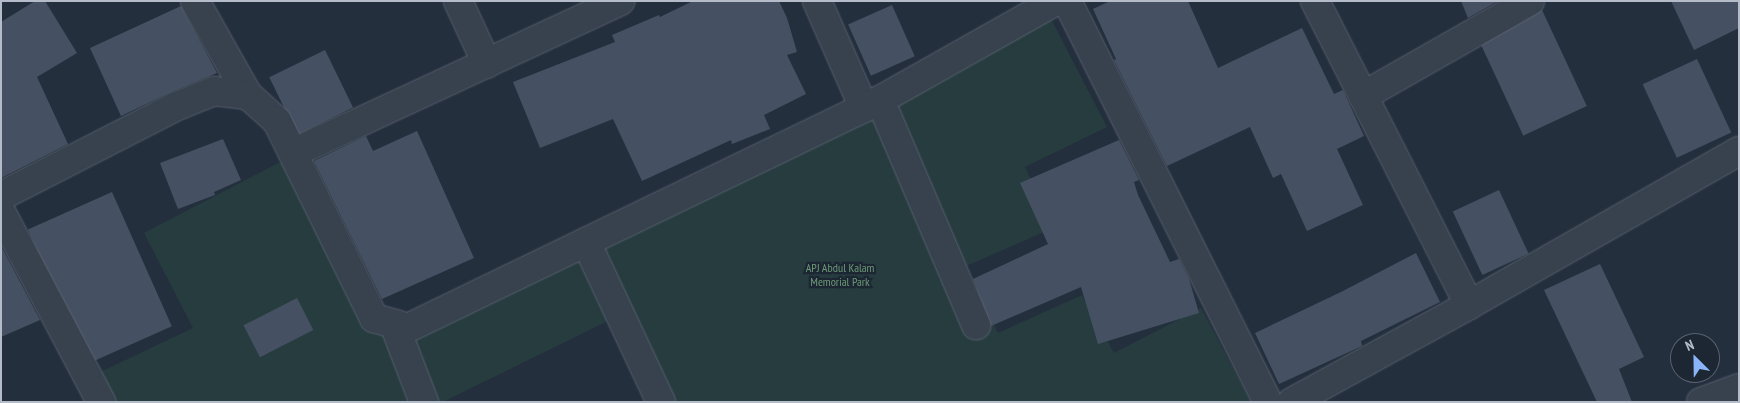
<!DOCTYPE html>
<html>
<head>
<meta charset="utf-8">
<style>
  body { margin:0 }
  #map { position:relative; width:1740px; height:403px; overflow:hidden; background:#242f3e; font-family:"PT Sans Narrow",sans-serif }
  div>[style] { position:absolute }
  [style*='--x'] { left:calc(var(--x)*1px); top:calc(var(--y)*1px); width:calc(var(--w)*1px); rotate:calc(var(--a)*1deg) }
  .green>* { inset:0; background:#263c3f }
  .building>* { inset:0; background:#455162; transform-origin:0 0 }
  .roads { filter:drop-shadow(0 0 1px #565f6c) drop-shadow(0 0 1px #565f6c) }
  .minor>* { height:28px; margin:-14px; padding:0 14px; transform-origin:14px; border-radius:14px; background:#38414e }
  .tertiary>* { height:28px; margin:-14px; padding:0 14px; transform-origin:14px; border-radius:14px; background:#38414e }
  span { translate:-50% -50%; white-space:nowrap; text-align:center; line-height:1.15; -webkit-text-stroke:4.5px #1d2633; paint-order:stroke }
  .park-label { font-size:12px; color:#6b9a76 }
  .frame { position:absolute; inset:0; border:2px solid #b4bcc9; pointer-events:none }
  .north { position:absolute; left:1670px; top:333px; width:50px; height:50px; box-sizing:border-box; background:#1d2633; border:1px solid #59626f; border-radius:50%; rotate:337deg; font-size:14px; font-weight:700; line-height:20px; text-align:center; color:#b4bcc9 }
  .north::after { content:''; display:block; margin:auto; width:18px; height:22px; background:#8ab4f8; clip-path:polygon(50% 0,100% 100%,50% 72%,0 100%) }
</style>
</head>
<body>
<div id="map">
  <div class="green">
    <div style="clip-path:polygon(1050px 17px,1107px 127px,1025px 167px,1053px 228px,966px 266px,998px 333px,1082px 295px,1114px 353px,1201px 308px,1251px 402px,654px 402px,614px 318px,443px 402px,112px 402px,98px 373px,193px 328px,144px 233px,284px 160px,403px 343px)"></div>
  </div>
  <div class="building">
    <div style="clip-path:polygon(35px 1px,45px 1px,77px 53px,37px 77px,68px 144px,1px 178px,1px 22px)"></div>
    <div style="clip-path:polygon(693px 1px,779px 1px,787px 18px,797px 52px,787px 55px,806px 94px,764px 115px,770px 129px,732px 144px,731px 140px,642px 181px,613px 119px,540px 148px,513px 82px,615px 42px,612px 35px,659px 15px,660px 17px)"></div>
    <div style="clip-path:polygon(1110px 1px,1188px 1px,1218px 68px,1302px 28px,1334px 94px,1343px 90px,1364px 136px,1337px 149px,1363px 205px,1307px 231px,1281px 174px,1273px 178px,1250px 127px,1167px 166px,1114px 60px,1116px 59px,1093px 9px)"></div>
    <div style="clip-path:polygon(1461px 1px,1498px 1px,1468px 18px)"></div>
    <div style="clip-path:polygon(1671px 1px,1739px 1px,1739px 28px,1694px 50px)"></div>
    <div style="left:892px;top:5px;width:56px;height:48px;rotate:66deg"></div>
    <div style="clip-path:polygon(181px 6px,217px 73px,171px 92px,121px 116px,90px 48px)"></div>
    <div style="left:1542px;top:10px;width:106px;height:70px;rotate:65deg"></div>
    <div style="left:325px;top:50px;width:64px;height:62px;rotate:64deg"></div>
    <div style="left:1697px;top:59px;width:81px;height:60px;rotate:65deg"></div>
    <div style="clip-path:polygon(417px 131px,474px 258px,382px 299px,314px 161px,366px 136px,373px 151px)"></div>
    <div style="clip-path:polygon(223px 139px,241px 180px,214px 192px,215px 195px,178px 209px,160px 163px)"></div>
    <div style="clip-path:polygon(1119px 140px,1139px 180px,1134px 182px,1138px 195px,1170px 262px,1179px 259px,1189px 279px,1199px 313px,1098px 344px,1081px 287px,991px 326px,973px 279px,1048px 244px,1020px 183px)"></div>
    <div style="left:1499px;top:190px;width:70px;height:51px;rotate:65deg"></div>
    <div style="left:112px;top:192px;width:147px;height:92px;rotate:66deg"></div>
    <div style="clip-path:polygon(1px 246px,40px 320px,1px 337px)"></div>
    <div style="clip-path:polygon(1416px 253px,1440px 302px,1361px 341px,1362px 346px,1279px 384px,1255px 333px,1341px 292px)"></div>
    <div style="clip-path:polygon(1600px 264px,1644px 357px,1619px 369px,1632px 402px,1597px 402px,1544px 290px)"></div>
    <div style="left:297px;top:298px;width:36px;height:60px;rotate:63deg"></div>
  </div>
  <div class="roads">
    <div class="minor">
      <div style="--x:195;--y:1;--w:108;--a:60.6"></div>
      <div style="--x:458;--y:1;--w:69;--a:65.3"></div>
      <div style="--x:817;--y:1;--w:117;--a:66.3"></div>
      <div style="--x:1067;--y:1;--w:449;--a:63.4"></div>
      <div style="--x:1315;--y:1;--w:341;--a:63.1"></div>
      <div style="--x:1363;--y:96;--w:192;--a:-29.6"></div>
      <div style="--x:880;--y:100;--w:245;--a:66.9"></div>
      <div style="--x:293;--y:153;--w:361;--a:-24.9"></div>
      <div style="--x:1;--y:212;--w:215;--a:62.2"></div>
      <div style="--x:586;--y:242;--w:177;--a:64.9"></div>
      <div style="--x:394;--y:324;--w:84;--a:69"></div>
      <div style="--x:1292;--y:402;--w:202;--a:-28.7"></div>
      <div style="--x:1469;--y:305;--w:311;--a:-29.7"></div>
      <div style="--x:1701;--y:402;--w:40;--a:-20.2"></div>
    </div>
    <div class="tertiary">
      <div style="--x:1;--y:196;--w:198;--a:-27.1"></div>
      <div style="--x:177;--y:106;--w:40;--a:-22"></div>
      <div style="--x:214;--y:91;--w:34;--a:7"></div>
      <div style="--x:248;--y:95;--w:39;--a:42"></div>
      <div style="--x:277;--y:121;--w:220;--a:63.8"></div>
      <div style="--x:374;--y:318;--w:35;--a:16"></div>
      <div style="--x:408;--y:328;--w:524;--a:-25.78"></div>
      <div style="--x:880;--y:100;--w:202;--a:-29.4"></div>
    </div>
  </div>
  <div class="park-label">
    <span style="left:840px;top:275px">APJ Abdul Kalam<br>Memorial Park</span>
  </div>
  <div class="frame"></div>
  <div class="north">N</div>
</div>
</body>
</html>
